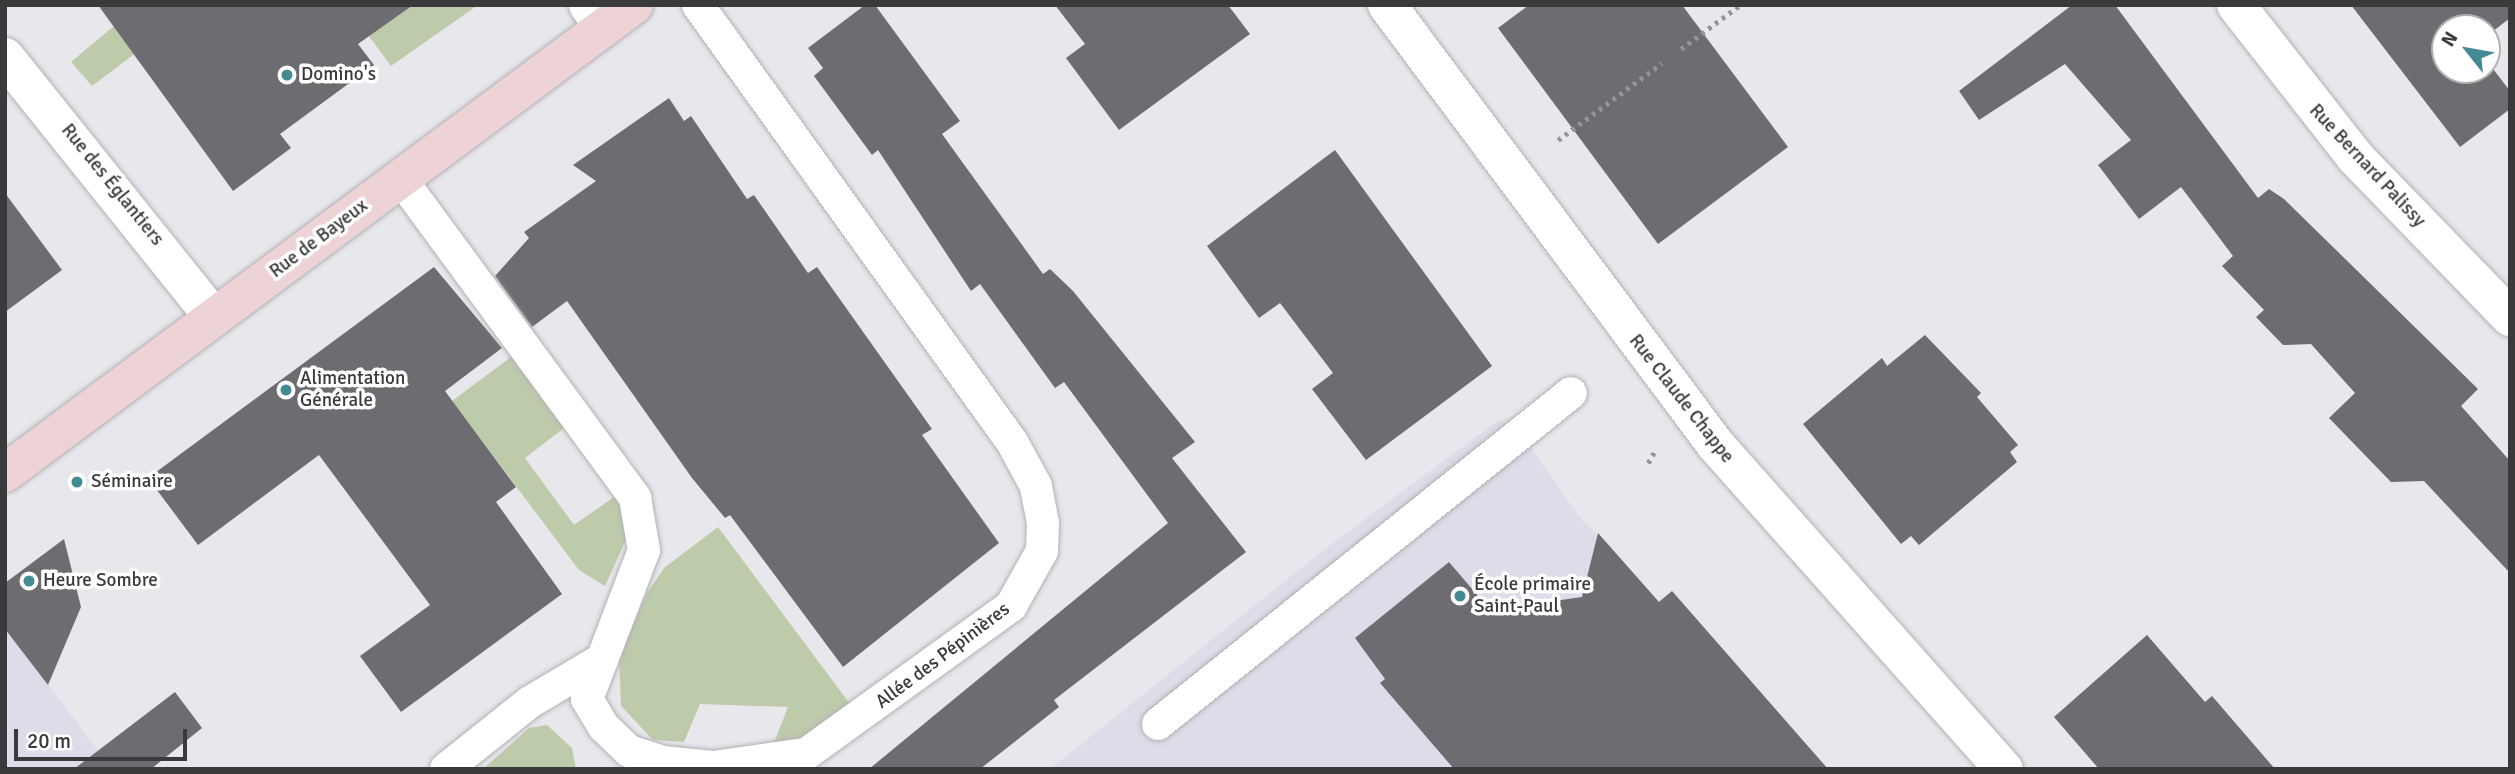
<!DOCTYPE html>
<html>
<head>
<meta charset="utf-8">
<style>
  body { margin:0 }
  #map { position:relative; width:2515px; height:774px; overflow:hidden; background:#e8e7ec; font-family:Signika,sans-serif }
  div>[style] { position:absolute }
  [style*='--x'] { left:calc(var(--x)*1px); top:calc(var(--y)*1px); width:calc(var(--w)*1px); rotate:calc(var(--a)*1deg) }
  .built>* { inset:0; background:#dddce8 }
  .green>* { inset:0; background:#becbab }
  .building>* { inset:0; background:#6d6d71 }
  .path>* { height:4.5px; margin-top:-2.25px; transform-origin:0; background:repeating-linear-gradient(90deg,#959498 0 3.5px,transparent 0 8.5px) }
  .roads { filter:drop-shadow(0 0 2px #b2b2b6) drop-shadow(0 0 2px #b2b2b6) }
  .lane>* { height:32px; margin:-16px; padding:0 16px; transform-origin:16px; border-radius:16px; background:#fff }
  .street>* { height:38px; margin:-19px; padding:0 19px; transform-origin:19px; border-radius:19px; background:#fff }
  .secondary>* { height:38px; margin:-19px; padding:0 19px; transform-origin:19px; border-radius:19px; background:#eed3d6 }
  .dots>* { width:19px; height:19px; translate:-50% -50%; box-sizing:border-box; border:4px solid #fff; border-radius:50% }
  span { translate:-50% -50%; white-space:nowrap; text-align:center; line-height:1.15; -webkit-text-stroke:7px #fff; paint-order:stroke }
  .poi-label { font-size:19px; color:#3a3a3c }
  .left { translate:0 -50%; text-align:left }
  .street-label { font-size:19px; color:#3a3a3c }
  .frame { position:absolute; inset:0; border:7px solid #3a3a3c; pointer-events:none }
  .north { position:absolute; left:2431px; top:14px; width:70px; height:70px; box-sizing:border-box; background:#fff; border:2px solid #b0b0b1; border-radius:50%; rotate:301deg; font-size:19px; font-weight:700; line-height:28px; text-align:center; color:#3a3a3c }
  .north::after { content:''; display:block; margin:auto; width:24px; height:32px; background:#438a92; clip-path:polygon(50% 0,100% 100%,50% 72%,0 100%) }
  .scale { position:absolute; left:14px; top:729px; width:173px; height:32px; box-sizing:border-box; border:4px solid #3a3a3c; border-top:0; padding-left:9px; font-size:21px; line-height:24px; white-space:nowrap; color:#3a3a3c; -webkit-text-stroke:5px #fff; paint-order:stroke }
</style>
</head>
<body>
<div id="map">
  <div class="built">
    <div style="clip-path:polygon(1500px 419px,1521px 433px,1578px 515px,1658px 601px,1672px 591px,1828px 769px,1050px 769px,1325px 549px)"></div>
    <div style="clip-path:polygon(5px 629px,104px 758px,112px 769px,5px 769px)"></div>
  </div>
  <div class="green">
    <div style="clip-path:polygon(139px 5px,161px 34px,92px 86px,71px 62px)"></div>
    <div style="clip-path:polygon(346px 5px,413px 6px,478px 5px,391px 66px)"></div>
    <div style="clip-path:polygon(511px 357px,564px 428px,525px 458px,574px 525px,614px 497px,620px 506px,626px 540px,605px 586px,579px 570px,452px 401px)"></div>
    <div style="clip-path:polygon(718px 527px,853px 708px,816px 735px,772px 748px,788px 707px,700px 704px,684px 742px,653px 740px,621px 706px,619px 657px,647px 593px,664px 568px)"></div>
    <div style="clip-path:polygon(547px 725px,572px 748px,576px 769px,483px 769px,529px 728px)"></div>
  </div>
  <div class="building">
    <div style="clip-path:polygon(98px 5px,413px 5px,358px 44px,374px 65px,280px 134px,291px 148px,233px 191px)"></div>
    <div style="clip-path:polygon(865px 5px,875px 5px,960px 121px,942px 134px,1043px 274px,1050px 269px,1073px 291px,1195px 442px,1172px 458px,1246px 552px,1054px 700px,1059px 707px,980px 769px,869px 769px,1168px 523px,1064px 382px,1055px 388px,980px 284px,971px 291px,878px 150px,872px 155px,814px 76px,823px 68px,808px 48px)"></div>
    <div style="clip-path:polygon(1055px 5px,1228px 5px,1250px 34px,1119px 130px,1066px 58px,1085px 44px)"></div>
    <div style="clip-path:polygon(1529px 5px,1682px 5px,1788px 147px,1658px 244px,1498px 28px)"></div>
    <div style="clip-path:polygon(2072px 5px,2115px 5px,2258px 198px,2269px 189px,2284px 199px,2478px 389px,2461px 406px,2510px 461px,2510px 573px,2424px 481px,2391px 482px,2329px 418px,2355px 393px,2311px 344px,2283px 345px,2256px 317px,2264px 310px,2222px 266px,2233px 256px,2181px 187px,2139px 219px,2098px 165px,2131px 140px,2065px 64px,1979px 120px,1959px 91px)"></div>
    <div style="clip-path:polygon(2351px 5px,2510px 5px,2510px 18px,2487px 36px,2487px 28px,2445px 28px,2445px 70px,2487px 70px,2487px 61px,2510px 91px,2510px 109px,2460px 147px)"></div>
    <div style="clip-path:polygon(669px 98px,684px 121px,691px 116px,747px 199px,754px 195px,808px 273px,817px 267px,932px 429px,922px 435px,999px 543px,843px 667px,730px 515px,725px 518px,692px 478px,567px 301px,532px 327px,495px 276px,529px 238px,524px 232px,596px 181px,573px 165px)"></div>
    <div style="clip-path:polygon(1335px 150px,1492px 366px,1366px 460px,1312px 389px,1333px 373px,1280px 303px,1259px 318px,1207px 246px)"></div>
    <div style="clip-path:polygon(5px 193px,62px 270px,5px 312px)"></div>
    <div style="clip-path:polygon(434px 267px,502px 348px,445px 391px,516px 487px,496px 502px,562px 594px,401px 712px,360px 656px,430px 605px,319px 455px,198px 545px,148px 478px)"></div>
    <div style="clip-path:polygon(1925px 335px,1981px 393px,1977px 397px,2018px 445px,2010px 452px,2017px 462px,1919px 545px,1911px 536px,1901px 544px,1803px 424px,1882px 358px,1887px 366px)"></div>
    <div style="clip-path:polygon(1598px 533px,1659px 602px,1672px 591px,1828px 769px,1454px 769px,1380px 683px,1385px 679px,1355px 638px,1449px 562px,1490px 610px,1582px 597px)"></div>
    <div style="clip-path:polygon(64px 539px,81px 607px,48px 685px,5px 629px,5px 583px)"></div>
    <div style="clip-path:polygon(2147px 635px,2205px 702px,2212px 696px,2275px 769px,2099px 769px,2054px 717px)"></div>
    <div style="clip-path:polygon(175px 692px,202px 728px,151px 769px,74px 769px)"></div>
  </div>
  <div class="path">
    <div style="--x:1681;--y:49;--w:74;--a:-36.7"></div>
    <div style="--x:1558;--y:140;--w:129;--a:-36.5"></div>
    <div style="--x:1648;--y:463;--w:14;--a:-60"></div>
  </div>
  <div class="roads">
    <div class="lane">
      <div style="--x:401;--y:179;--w:396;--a:53.7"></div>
      <div style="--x:635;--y:498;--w:53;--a:80.2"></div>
      <div style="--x:644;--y:550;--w:160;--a:110.9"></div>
      <div style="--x:587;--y:699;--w:33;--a:59"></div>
      <div style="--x:604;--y:727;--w:35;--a:44"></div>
      <div style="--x:629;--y:751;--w:35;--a:18"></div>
      <div style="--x:662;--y:762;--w:51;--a:5.6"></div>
      <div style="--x:713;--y:767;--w:94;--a:-8"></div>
      <div style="--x:806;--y:754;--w:253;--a:-35.8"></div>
      <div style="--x:1011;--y:606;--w:63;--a:-60.6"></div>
      <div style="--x:1042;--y:551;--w:28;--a:-88"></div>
      <div style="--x:1043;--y:523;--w:38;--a:-101"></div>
      <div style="--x:1036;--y:486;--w:50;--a:-118.6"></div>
      <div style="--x:1012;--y:442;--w:538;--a:-125.7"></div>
      <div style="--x:1158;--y:724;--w:529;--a:-38.71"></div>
      <div style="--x:446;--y:769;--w:107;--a:-38.6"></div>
      <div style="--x:530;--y:702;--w:77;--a:-30.6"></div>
    </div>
    <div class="street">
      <div style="--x:588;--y:5;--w:27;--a:54"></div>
      <div style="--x:1387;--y:5;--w:548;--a:53.23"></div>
      <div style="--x:1715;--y:444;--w:435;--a:48.4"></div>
      <div style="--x:2236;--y:5;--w:193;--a:51.9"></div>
      <div style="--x:2355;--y:157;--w:223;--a:45.9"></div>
      <div style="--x:5;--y:57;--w:334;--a:51.3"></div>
    </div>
    <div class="secondary">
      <div style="--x:5;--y:473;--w:784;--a:-36.65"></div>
    </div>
  </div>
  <div class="dots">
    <div style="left:287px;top:75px;background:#438a92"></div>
    <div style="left:286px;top:390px;background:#438a92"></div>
    <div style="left:77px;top:482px;background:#438a92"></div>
    <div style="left:29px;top:581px;background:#438a92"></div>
    <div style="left:1460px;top:596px;background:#438a92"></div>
  </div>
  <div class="poi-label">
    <span class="left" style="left:301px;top:75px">Domino's</span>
    <span class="left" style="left:300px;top:390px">Alimentation<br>Générale</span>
    <span class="left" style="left:91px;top:482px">Séminaire</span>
    <span class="left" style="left:43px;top:581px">Heure Sombre</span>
    <span class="left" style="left:1474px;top:596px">École primaire<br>Saint-Paul</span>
  </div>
  <div class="street-label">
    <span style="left:2367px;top:166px;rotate:47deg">Rue Bernard Palissy</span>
    <span style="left:112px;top:185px;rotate:51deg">Rue des Églantiers</span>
    <span style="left:319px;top:239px;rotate:-37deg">Rue de Bayeux</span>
    <span style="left:1681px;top:399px;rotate:52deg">Rue Claude Chappe</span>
    <span style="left:943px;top:656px;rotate:-37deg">Allée des Pépinières</span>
  </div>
  <div class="frame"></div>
  <div class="north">N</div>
  <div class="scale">20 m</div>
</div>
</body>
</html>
